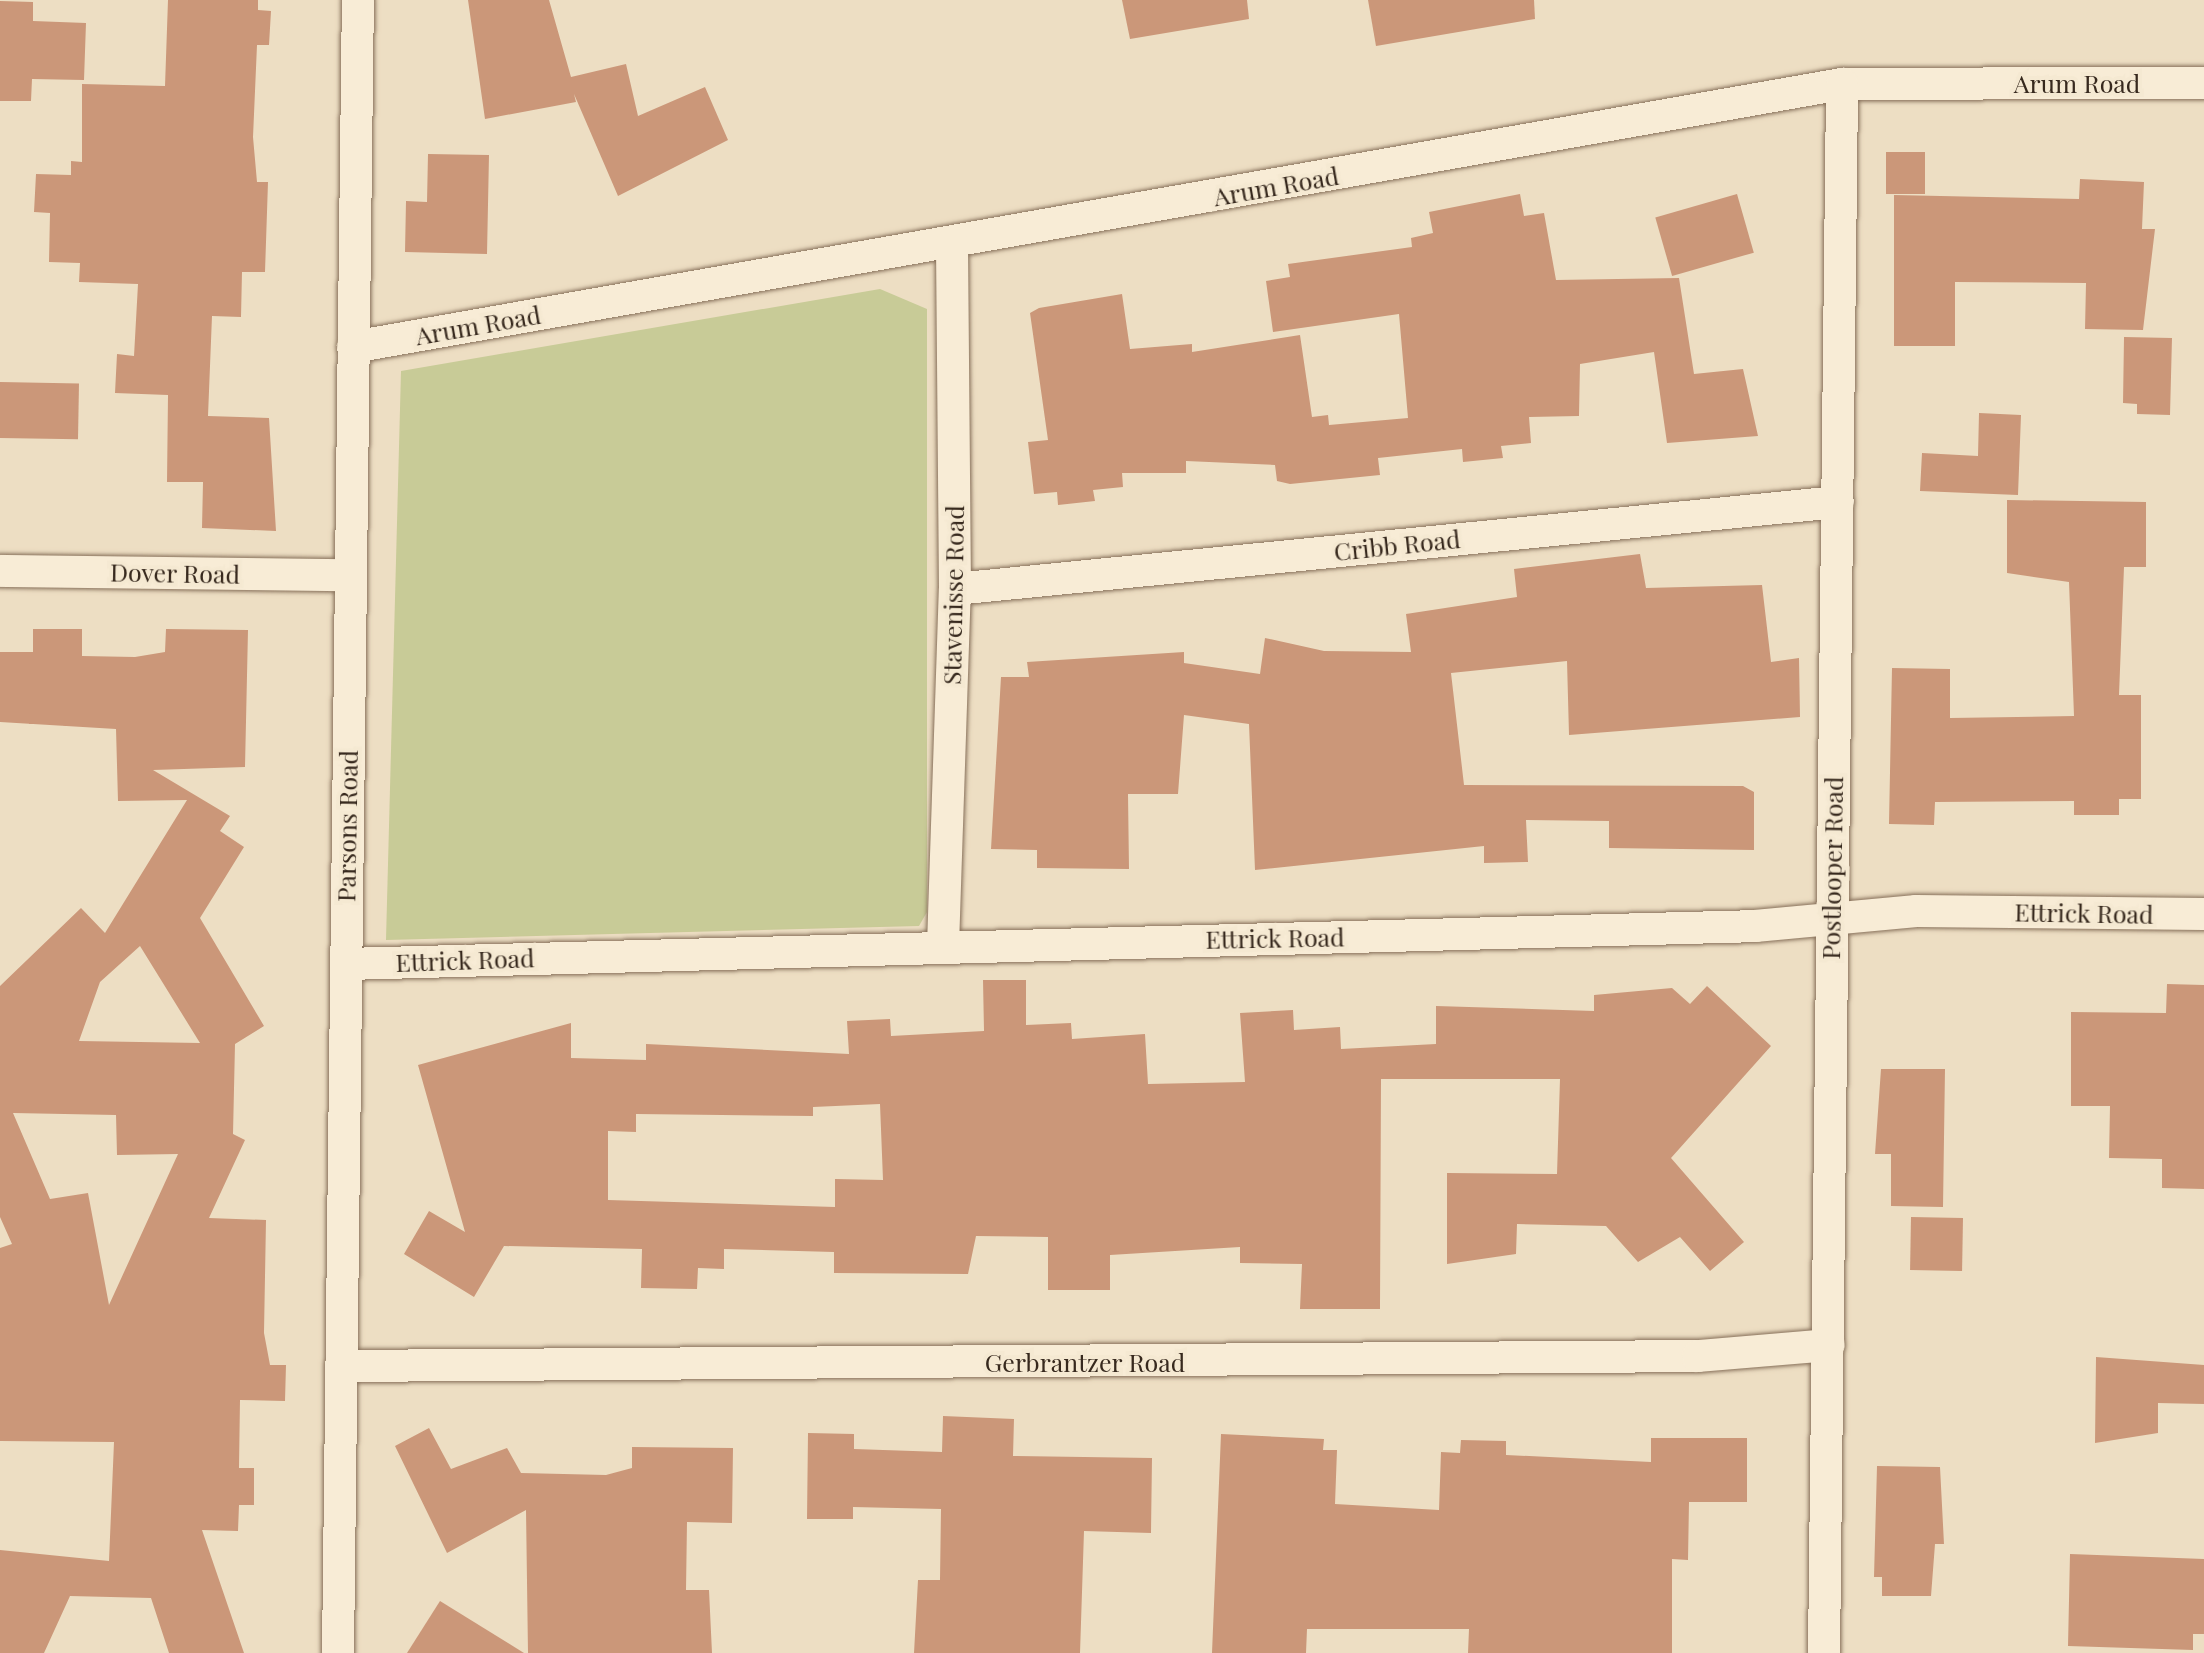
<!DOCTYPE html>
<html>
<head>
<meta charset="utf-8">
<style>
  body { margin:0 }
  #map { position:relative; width:2204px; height:1653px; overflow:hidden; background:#eddec3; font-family:"Playfair Display",serif }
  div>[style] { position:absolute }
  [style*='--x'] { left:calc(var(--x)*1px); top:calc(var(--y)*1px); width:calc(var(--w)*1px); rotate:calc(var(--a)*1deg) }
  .green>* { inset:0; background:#c8cb97 }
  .building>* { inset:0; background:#cb9779; transform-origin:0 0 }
  .roads { filter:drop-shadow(0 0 2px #87705a) drop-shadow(0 0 2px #87705a) }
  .minor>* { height:32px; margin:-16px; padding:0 16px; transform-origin:16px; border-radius:16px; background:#f8ecd6 }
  span { translate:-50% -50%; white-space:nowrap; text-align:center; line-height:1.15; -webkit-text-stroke:8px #f5e9d2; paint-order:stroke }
  .street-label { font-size:25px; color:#37291e }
</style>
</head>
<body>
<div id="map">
  <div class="green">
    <div style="clip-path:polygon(880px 289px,927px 309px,927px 912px,919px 926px,386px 940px,401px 371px)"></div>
  </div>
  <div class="building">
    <div style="clip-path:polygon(168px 0,258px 0,258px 10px,271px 11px,269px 45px,257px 45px,253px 137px,257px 182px,268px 182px,265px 272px,242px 272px,241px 317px,212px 316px,208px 416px,269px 418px,276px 531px,202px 528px,203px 482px,167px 482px,168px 395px,115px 393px,117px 354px,134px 356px,138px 284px,79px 282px,80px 263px,49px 262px,50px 213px,34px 212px,36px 174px,71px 175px,71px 161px,82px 162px,82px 84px,165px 86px)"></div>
    <div style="clip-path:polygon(468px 0,549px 0,571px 77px,626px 64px,638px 116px,705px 87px,728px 140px,618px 196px,574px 94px,576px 102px,485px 119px)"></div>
    <div style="clip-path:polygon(1122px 0,1247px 0,1249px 19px,1130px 39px)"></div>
    <div style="clip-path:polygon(1368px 0,1534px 0,1535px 19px,1376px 46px)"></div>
    <div style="clip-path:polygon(0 1px,33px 2px,33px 21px,86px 23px,84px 80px,32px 79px,31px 101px,0 101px)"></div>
    <div style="left:1886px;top:152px;width:39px;height:42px"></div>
    <div style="clip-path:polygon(428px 154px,489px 155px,487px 254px,405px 252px,406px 201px,427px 202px)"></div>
    <div style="clip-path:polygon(2080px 179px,2144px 182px,2142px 229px,2155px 229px,2143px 330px,2085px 329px,2086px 283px,1955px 282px,1955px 346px,1894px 346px,1894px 195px,2079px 199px)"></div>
    <div style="clip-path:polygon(1520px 194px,1524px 216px,1544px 213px,1556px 280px,1679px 278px,1694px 374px,1743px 369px,1758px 436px,1667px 443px,1654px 352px,1580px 364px,1579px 416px,1529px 417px,1531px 443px,1501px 446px,1503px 458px,1463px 462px,1462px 449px,1378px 458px,1380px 475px,1290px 484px,1277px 481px,1275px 465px,1186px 461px,1186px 473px,1122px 473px,1123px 487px,1093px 490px,1095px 501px,1058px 505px,1057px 492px,1034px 494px,1028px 442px,1048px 440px,1030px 313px,1039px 308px,1122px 294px,1130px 349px,1192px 344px,1192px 352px,1300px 335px,1312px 417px,1328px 415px,1329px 425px,1408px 418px,1399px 314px,1273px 332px,1266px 281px,1290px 277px,1288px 264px,1412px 247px,1411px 238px,1433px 233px,1429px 212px)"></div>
    <div style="left:1737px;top:194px;width:61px;height:85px;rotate:74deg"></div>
    <div style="clip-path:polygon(2124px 337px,2172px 338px,2170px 415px,2137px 414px,2137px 404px,2123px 403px)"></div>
    <div style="left:0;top:382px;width:79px;height:56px;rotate:1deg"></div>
    <div style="clip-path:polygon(1979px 413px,2021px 415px,2018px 495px,1920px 491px,1922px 453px,1978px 456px)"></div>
    <div style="clip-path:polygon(2007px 500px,2146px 502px,2146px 567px,2124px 567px,2119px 695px,2141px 695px,2141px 799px,2119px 799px,2119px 815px,2074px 815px,2074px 801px,1935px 802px,1934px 825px,1889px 824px,1892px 668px,1950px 669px,1950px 718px,2074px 716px,2069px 582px,2007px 573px)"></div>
    <div style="clip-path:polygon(1640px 554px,1646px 588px,1762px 585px,1771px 662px,1799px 658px,1800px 717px,1569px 735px,1567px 661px,1451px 673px,1464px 785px,1743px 786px,1754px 792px,1754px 850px,1609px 848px,1609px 821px,1526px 820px,1528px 862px,1484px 863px,1484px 846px,1255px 870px,1249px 724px,1184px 715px,1178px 794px,1128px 794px,1129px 869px,1037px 868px,1037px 850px,991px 849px,1001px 677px,1029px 677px,1027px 662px,1184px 652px,1184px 663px,1260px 674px,1265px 638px,1324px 651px,1411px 652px,1406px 614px,1517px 597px,1514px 569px)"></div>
    <div style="clip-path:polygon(evenodd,33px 629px,82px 629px,82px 656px,135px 657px,165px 652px,166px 629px,248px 630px,245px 767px,153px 770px,230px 816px,220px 831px,244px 847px,200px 918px,264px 1026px,235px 1044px,233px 1134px,245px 1140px,209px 1218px,266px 1220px,264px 1333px,270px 1365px,286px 1365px,285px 1401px,240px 1400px,239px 1468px,254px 1468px,254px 1505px,239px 1505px,238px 1531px,202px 1530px,244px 1653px,169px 1653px,151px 1598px,70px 1596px,44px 1653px,0 1653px,0 1550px,109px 1561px,114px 1442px,0 1441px,0 1248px,12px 1244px,0 1217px,0 986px,81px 908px,105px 933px,187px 800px,118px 801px,116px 729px,0 722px,0 652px,33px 652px,33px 629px,140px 946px,200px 1043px,79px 1041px,100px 982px,140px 946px,33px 629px,13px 1113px,116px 1115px,117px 1155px,178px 1154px,109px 1305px,88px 1193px,50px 1199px,13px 1113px)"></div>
    <div style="clip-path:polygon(evenodd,983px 980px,1026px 980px,1026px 1025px,1071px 1023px,1072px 1039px,1145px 1034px,1148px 1084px,1245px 1082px,1240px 1013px,1293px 1010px,1294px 1030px,1340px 1027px,1341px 1049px,1436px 1044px,1436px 1006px,1594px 1011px,1594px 995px,1672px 988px,1690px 1004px,1707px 986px,1771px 1046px,1671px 1158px,1744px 1242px,1710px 1271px,1680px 1237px,1638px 1262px,1606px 1226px,1517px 1224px,1516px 1254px,1447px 1264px,1447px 1173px,1557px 1174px,1560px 1079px,1381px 1079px,1380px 1309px,1300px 1309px,1302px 1264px,1240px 1263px,1240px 1247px,1110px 1255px,1110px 1290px,1048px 1290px,1048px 1237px,976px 1236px,968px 1274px,834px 1273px,834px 1252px,724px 1249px,724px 1269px,698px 1268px,697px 1289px,641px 1288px,642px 1249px,504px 1246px,474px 1297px,404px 1254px,429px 1211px,465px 1232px,418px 1065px,571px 1023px,571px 1058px,646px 1060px,646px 1044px,849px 1054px,847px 1021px,890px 1019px,891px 1036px,984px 1031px,983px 980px,880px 1104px,883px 1180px,835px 1179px,835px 1207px,608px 1200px,608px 1131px,636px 1132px,636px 1114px,813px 1116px,813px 1107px,880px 1104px)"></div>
    <div style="clip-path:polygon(2167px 984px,2204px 985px,2204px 1189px,2162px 1188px,2162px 1159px,2109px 1158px,2110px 1106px,2071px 1106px,2071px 1012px,2166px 1013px)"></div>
    <div style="clip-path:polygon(1881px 1069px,1945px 1069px,1943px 1207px,1891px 1206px,1891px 1154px,1875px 1154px)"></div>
    <div style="left:1911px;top:1217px;width:52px;height:53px;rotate:1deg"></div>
    <div style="clip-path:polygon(2096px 1357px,2204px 1365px,2204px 1404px,2158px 1403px,2158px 1433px,2095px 1443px)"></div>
    <div style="clip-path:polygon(943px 1416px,1014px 1419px,1013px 1456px,1152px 1458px,1151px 1533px,1084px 1531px,1080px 1653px,914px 1653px,918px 1580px,940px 1580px,941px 1509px,853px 1507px,853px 1519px,807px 1519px,808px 1433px,854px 1434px,854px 1449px,942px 1452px)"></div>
    <div style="clip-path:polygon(429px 1428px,451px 1469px,507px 1448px,521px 1473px,606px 1475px,632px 1468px,632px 1447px,733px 1448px,732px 1523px,687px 1522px,686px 1590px,709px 1590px,712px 1653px,528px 1653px,526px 1510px,447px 1553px,395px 1446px)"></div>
    <div style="clip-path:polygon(1221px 1434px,1324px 1439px,1323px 1450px,1337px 1450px,1335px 1504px,1439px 1510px,1441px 1452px,1460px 1453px,1461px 1440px,1506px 1441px,1506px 1455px,1651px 1462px,1651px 1438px,1747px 1438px,1747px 1502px,1689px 1502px,1688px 1560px,1672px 1559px,1672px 1653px,1468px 1653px,1469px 1629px,1307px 1629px,1306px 1653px,1212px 1653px)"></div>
    <div style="clip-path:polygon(1877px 1466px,1940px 1467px,1944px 1544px,1935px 1544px,1931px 1596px,1882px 1596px,1882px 1577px,1874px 1577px)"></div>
    <div style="clip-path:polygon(2070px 1554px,2204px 1559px,2204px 1634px,2193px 1634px,2193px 1650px,2068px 1646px)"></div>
    <div style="clip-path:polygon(440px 1601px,524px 1653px,407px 1653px)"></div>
  </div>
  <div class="roads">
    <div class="minor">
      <div style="--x:353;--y:347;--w:1512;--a:-10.02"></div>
      <div style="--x:1842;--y:84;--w:362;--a:-0.2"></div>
      <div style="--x:0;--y:571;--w:350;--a:0.7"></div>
      <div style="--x:955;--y:589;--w:887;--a:-5.63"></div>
      <div style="--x:943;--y:946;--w:357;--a:-88.1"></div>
      <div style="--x:955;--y:589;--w:345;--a:-90.5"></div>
      <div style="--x:346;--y:964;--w:1410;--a:-1.54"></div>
      <div style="--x:1755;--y:926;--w:162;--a:-5.3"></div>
      <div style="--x:1916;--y:911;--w:288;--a:0.6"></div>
      <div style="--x:341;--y:1366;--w:1357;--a:-0.42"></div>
      <div style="--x:1698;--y:1356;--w:131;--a:-4.8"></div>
      <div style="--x:338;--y:1653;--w:1653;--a:-89.31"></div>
      <div style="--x:1824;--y:1653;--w:1569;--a:-89.34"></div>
    </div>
  </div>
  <div class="street-label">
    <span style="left:2077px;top:83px">Arum Road</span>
    <span style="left:1276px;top:186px;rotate:-10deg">Arum Road</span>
    <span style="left:478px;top:325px;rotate:-10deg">Arum Road</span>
    <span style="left:1397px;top:545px;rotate:-6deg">Cribb Road</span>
    <span style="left:175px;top:573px;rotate:1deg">Dover Road</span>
    <span style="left:953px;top:595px;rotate:-89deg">Stavenisse Road</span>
    <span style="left:347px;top:826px;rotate:-89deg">Parsons Road</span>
    <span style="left:1832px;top:868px;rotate:-89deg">Postlooper Road</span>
    <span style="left:2084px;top:913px;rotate:1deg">Ettrick Road</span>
    <span style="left:1275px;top:938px;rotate:-1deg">Ettrick Road</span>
    <span style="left:465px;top:960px;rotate:-2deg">Ettrick Road</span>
    <span style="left:1085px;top:1362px">Gerbrantzer Road</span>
  </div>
</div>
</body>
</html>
